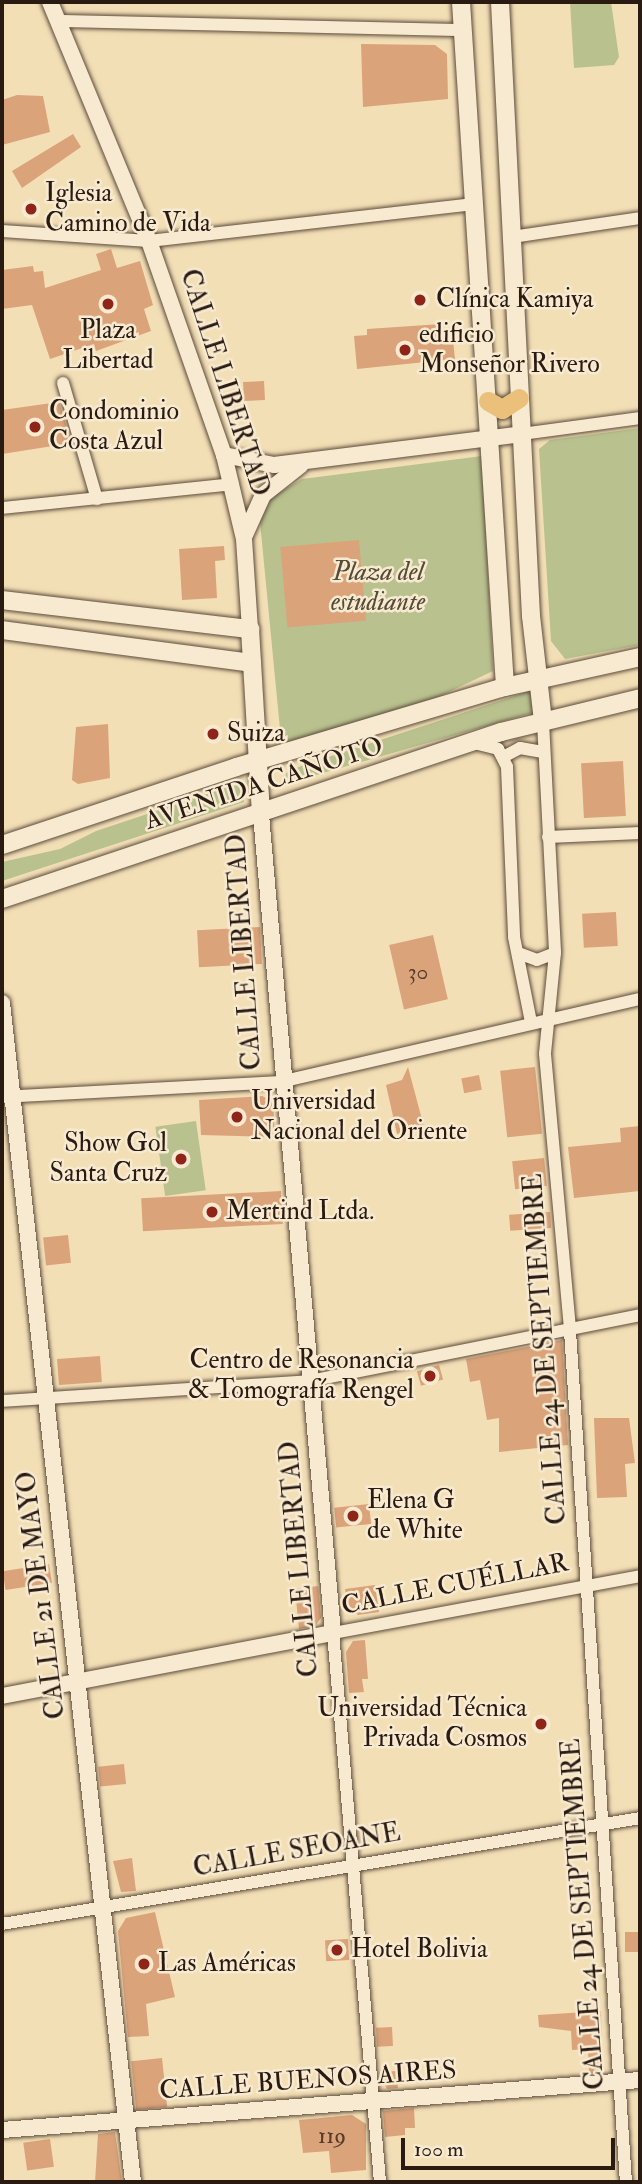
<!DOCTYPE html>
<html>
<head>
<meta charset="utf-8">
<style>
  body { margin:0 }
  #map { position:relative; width:642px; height:2184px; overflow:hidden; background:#f3dfb6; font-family:"IM FELL Double Pica",serif }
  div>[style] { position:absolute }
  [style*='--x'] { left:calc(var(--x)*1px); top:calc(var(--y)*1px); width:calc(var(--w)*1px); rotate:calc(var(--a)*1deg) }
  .green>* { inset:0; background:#b9c28f; transform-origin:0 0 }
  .building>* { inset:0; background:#dba37a; transform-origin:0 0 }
  .roads { filter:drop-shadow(0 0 2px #5c4b3b) drop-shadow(0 0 2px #5c4b3b) }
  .minor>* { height:12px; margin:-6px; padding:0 6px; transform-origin:6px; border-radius:6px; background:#f7ead0 }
  .tertiary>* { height:16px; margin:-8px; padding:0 8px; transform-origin:8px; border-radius:8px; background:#f7ead0 }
  .secondary>* { height:18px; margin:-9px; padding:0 9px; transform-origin:9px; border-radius:9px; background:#f7ead0 }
  .primary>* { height:19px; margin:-9.5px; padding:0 9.5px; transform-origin:9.5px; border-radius:9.5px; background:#eac07b }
  .dots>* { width:19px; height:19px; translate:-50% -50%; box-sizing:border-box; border:4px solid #f7ead0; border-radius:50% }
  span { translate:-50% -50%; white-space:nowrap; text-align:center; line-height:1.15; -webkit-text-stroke:5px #f7ead0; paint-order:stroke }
  .number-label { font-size:23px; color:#563c2c }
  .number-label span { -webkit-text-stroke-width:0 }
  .poi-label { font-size:26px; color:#291a12 }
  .left { translate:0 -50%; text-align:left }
  .right { translate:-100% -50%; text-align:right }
  .street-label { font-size:26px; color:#291a12 }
  .park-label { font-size:26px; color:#544c38; font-style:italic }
  .frame { position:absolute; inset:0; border:4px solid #291a12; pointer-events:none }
  .scale { position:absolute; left:401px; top:2138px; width:214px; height:32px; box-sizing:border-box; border:4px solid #291a12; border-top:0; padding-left:9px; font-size:21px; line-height:24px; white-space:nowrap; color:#291a12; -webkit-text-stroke:5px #f7ead0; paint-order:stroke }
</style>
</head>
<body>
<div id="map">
  <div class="green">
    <div style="clip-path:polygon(536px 2px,611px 2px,619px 57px,614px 65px,574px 68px,570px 2px)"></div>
    <div style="clip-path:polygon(640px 428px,640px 645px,565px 659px,551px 641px,539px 449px,550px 440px)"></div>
    <div style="clip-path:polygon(482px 456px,493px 671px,432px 700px,282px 750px,260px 522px,272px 497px,302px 479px)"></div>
    <div style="clip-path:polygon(536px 689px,535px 712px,285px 784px,286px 773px,301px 766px)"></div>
    <div style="clip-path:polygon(243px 782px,244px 802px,2px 881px,2px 862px,60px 849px,96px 831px)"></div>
    <div style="left:196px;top:1121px;width:70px;height:41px;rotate:82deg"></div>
  </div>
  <div class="building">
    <div style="clip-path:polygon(361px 44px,435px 45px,447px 54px,448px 99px,363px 107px)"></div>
    <div style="clip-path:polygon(17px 95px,43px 96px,50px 132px,2px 145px,2px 100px)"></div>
    <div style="clip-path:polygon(73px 134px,81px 147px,22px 188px,12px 171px)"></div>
    <div style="clip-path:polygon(111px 249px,117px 268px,140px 261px,153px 305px,144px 309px,151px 331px,96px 351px,94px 344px,50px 359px,32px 305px,2px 309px,2px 270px,33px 266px,34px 272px,43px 271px,45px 288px,101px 270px,96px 254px)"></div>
    <div style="clip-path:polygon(441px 324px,442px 340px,453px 340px,455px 359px,357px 369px,354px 336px,367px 335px,367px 329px)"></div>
    <div style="left:264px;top:381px;width:19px;height:21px;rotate:87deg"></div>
    <div style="clip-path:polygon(59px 402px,72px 443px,2px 454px,2px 410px)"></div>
    <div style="left:359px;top:540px;width:81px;height:79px;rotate:85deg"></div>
    <div style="clip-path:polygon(224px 546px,225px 560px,215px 561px,217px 598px,182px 600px,179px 549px)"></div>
    <div style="clip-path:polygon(108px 724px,110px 778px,78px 784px,72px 780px,76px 727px)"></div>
    <div style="left:623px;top:761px;width:55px;height:42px;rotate:87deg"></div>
    <div style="left:616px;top:912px;width:34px;height:34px;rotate:87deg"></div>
    <div style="left:260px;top:927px;width:37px;height:63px;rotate:87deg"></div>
    <div style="left:433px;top:935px;width:66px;height:45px;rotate:77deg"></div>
    <div style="clip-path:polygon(408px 1067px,424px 1127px,397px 1134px,386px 1085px,402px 1080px)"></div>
    <div style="left:535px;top:1067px;width:67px;height:35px;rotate:84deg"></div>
    <div style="left:479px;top:1075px;width:15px;height:18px;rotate:79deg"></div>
    <div style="clip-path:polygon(262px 1096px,273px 1101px,275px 1137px,201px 1135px,199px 1100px)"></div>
    <div style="clip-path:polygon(640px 1126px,640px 1191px,574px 1198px,568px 1147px,621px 1142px,620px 1128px)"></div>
    <div style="left:544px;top:1158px;width:28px;height:32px;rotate:84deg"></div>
    <div style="left:281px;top:1191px;width:33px;height:140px;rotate:87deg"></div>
    <div style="left:550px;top:1212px;width:16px;height:41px;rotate:86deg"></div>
    <div style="left:68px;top:1235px;width:28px;height:25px;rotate:84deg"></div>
    <div style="clip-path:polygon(562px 1340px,568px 1445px,499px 1452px,499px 1418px,487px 1420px,480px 1380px,470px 1382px,466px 1359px)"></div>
    <div style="left:100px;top:1356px;width:26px;height:43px;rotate:86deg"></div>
    <div style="left:439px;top:1365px;width:15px;height:23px;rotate:74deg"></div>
    <div style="clip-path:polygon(594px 1418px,629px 1418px,635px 1463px,625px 1464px,627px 1497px,597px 1498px)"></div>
    <div style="left:369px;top:1504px;width:20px;height:35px;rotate:84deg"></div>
    <div style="left:49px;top:1564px;width:19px;height:47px;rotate:81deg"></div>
    <div style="clip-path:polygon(375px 1585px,379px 1612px,358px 1615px,348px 1607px,345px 1589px)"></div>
    <div style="clip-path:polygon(318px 1586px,321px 1618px,315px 1626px,299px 1629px,295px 1589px)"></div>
    <div style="clip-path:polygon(365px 1640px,368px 1679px,362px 1679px,364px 1692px,349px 1693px,346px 1652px,353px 1641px)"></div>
    <div style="left:124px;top:1764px;width:20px;height:26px;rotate:84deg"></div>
    <div style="clip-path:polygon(132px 1858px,136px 1891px,121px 1892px,113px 1861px)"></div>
    <div style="clip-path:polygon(155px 1912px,175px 1997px,146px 2004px,149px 2036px,128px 2037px,118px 1931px,126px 1918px)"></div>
    <div style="left:640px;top:1932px;width:20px;height:15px;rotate:90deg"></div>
    <div style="left:348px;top:1939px;width:21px;height:23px;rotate:87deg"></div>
    <div style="clip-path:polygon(601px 2011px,603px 2067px,599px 2073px,589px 2073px,588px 2049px,572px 2050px,571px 2031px,539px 2027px,538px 2015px)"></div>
    <div style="left:392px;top:2027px;width:19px;height:16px;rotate:87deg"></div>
    <div style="left:162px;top:2058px;width:49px;height:31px;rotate:84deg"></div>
    <div style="clip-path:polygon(396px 2071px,398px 2088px,387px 2089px,379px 2072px)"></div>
    <div style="clip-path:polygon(414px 2108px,415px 2128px,405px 2128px,405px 2135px,385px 2137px,383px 2111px)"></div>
    <div style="clip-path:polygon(352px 2115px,366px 2124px,366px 2170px,331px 2173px,329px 2151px,303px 2153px,299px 2120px)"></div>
    <div style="clip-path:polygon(115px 2132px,122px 2182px,95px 2182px,98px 2134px)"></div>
    <div style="left:50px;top:2139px;width:28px;height:27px;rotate:82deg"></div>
  </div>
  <div class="roads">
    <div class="minor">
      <div style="--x:58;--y:21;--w:404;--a:1.3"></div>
      <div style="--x:2;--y:231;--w:147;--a:3.9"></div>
      <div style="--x:149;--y:241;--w:325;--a:-6.5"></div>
      <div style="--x:512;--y:237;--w:129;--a:-8.4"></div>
      <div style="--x:63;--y:383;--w:121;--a:73.7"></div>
      <div style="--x:522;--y:434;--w:119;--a:-7.7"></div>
      <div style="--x:2;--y:508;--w:232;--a:-5.9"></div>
      <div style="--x:543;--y:722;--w:231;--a:87"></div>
      <div style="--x:555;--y:953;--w:101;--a:95.7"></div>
      <div style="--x:545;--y:1054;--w:278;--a:84.8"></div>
      <div style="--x:570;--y:1331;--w:853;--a:86.24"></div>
      <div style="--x:474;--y:743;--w:25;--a:14"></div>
      <div style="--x:498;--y:749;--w:20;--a:63"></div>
      <div style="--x:507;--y:767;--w:170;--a:87.6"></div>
      <div style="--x:514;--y:937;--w:87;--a:78.7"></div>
      <div style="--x:505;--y:756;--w:17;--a:-28"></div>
      <div style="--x:520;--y:748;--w:23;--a:10"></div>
      <div style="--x:548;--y:837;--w:92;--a:-2.5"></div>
      <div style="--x:518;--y:953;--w:20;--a:20"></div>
      <div style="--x:537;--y:960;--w:19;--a:-21"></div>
      <div style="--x:2;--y:1097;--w:278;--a:-3.1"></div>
      <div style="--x:280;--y:1082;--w:369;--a:-13"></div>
      <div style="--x:2;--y:1401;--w:309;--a:-3.7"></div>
      <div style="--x:310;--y:1381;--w:337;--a:-11.3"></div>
      <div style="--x:2;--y:1924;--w:647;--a:-9.43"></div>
      <div style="--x:380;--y:2182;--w:551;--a:-94.89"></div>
      <div style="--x:333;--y:1633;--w:312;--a:-10.5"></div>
    </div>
    <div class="tertiary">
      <div style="--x:50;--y:2;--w:259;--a:67.5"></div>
      <div style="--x:149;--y:241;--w:227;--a:70.7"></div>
      <div style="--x:224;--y:455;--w:86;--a:76.6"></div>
      <div style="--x:244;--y:539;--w:90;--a:86.2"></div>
      <div style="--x:224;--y:455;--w:51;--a:11.3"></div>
      <div style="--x:274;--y:465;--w:250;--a:-7.1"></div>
      <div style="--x:245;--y:535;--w:44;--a:-65.8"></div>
      <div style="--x:263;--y:495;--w:48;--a:-38.3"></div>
      <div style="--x:2;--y:1003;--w:1186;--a:83.66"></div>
      <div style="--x:2;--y:1696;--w:337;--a:-10.8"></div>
      <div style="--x:333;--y:1633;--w:821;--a:-95.03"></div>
      <div style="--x:2;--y:2130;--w:640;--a:-4.48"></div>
    </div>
    <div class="secondary">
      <div style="--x:461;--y:2;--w:686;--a:86.32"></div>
      <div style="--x:500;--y:2;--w:615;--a:87.11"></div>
      <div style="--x:531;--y:616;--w:107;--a:83.5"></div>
      <div style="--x:2;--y:600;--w:250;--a:6.7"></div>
      <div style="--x:250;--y:629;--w:186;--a:86.6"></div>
      <div style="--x:2;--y:630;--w:252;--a:7.5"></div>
      <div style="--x:2;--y:845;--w:247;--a:-18.4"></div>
      <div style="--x:236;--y:767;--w:281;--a:-16.6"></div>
      <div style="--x:505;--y:687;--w:138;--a:-12.5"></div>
      <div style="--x:2;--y:899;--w:526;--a:-18.5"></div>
      <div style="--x:501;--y:732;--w:143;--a:-13.7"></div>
    </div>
    <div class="primary">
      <div style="--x:488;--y:401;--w:16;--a:30"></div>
      <div style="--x:502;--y:409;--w:20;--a:-33"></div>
    </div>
  </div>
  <div class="dots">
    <div style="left:31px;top:209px;background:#8f2418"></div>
    <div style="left:420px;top:300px;background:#8f2418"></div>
    <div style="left:108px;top:304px;background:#8f2418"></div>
    <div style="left:405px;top:350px;background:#8f2418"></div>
    <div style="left:35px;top:427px;background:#8f2418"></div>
    <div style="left:213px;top:734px;background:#8f2418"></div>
    <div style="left:237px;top:1117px;background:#8f2418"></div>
    <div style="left:181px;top:1159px;background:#8f2418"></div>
    <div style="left:212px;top:1212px;background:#8f2418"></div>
    <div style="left:430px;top:1376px;background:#8f2418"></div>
    <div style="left:353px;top:1516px;background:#8f2418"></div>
    <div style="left:541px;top:1724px;background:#8f2418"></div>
    <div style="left:337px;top:1950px;background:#8f2418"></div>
    <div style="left:144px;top:1964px;background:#8f2418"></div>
  </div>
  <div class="number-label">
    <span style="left:418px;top:972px">30</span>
    <span style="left:332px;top:2136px">119</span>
  </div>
  <div class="poi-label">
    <span class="left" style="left:45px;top:209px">Iglesia<br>Camino de Vida</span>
    <span class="left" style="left:436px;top:300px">Clínica Kamiya</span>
    <span style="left:108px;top:346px">Plaza<br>Libertad</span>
    <span class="left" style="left:419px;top:350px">edificio<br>Monseñor Rivero</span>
    <span class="left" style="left:49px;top:427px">Condominio<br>Costa Azul</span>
    <span class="left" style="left:227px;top:734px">Suiza</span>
    <span class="left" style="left:251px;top:1117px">Universidad<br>Nacional del Oriente</span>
    <span class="right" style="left:167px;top:1159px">Show Gol<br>Santa Cruz</span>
    <span class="left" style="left:226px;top:1212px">Mertind Ltda.</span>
    <span class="right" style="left:414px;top:1376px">Centro de Resonancia<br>&amp; Tomografía Rengel</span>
    <span class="left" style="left:367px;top:1516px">Elena G<br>de White</span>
    <span class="right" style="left:527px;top:1724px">Universidad Técnica<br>Privada Cosmos</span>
    <span class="left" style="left:351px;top:1950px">Hotel Bolivia</span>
    <span class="left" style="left:158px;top:1964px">Las Américas</span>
  </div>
  <div class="street-label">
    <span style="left:224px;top:383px;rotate:72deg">CALLE LIBERTAD</span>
    <span style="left:264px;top:784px;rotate:-18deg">AVENIDA CAÑOTO</span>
    <span style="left:245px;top:952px;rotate:-94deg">CALLE LIBERTAD</span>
    <span style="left:546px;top:1349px;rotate:-94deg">CALLE 24 DE SEPTIEMBRE</span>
    <span style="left:300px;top:1559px;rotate:-95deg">CALLE LIBERTAD</span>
    <span style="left:455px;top:1585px;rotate:-11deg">CALLE CUÉLLAR</span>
    <span style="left:42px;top:1595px;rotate:-97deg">CALLE 21 DE MAYO</span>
    <span style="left:297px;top:1851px;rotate:-10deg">CALLE SEOANE</span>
    <span style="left:584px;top:1914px;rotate:-94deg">CALLE 24 DE SEPTIEMBRE</span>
    <span style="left:308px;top:2081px;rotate:-4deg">CALLE BUENOS AIRES</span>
  </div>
  <div class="park-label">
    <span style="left:378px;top:588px">Plaza del<br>estudiante</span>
  </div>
  <div class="frame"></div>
  <div class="scale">100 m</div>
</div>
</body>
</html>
